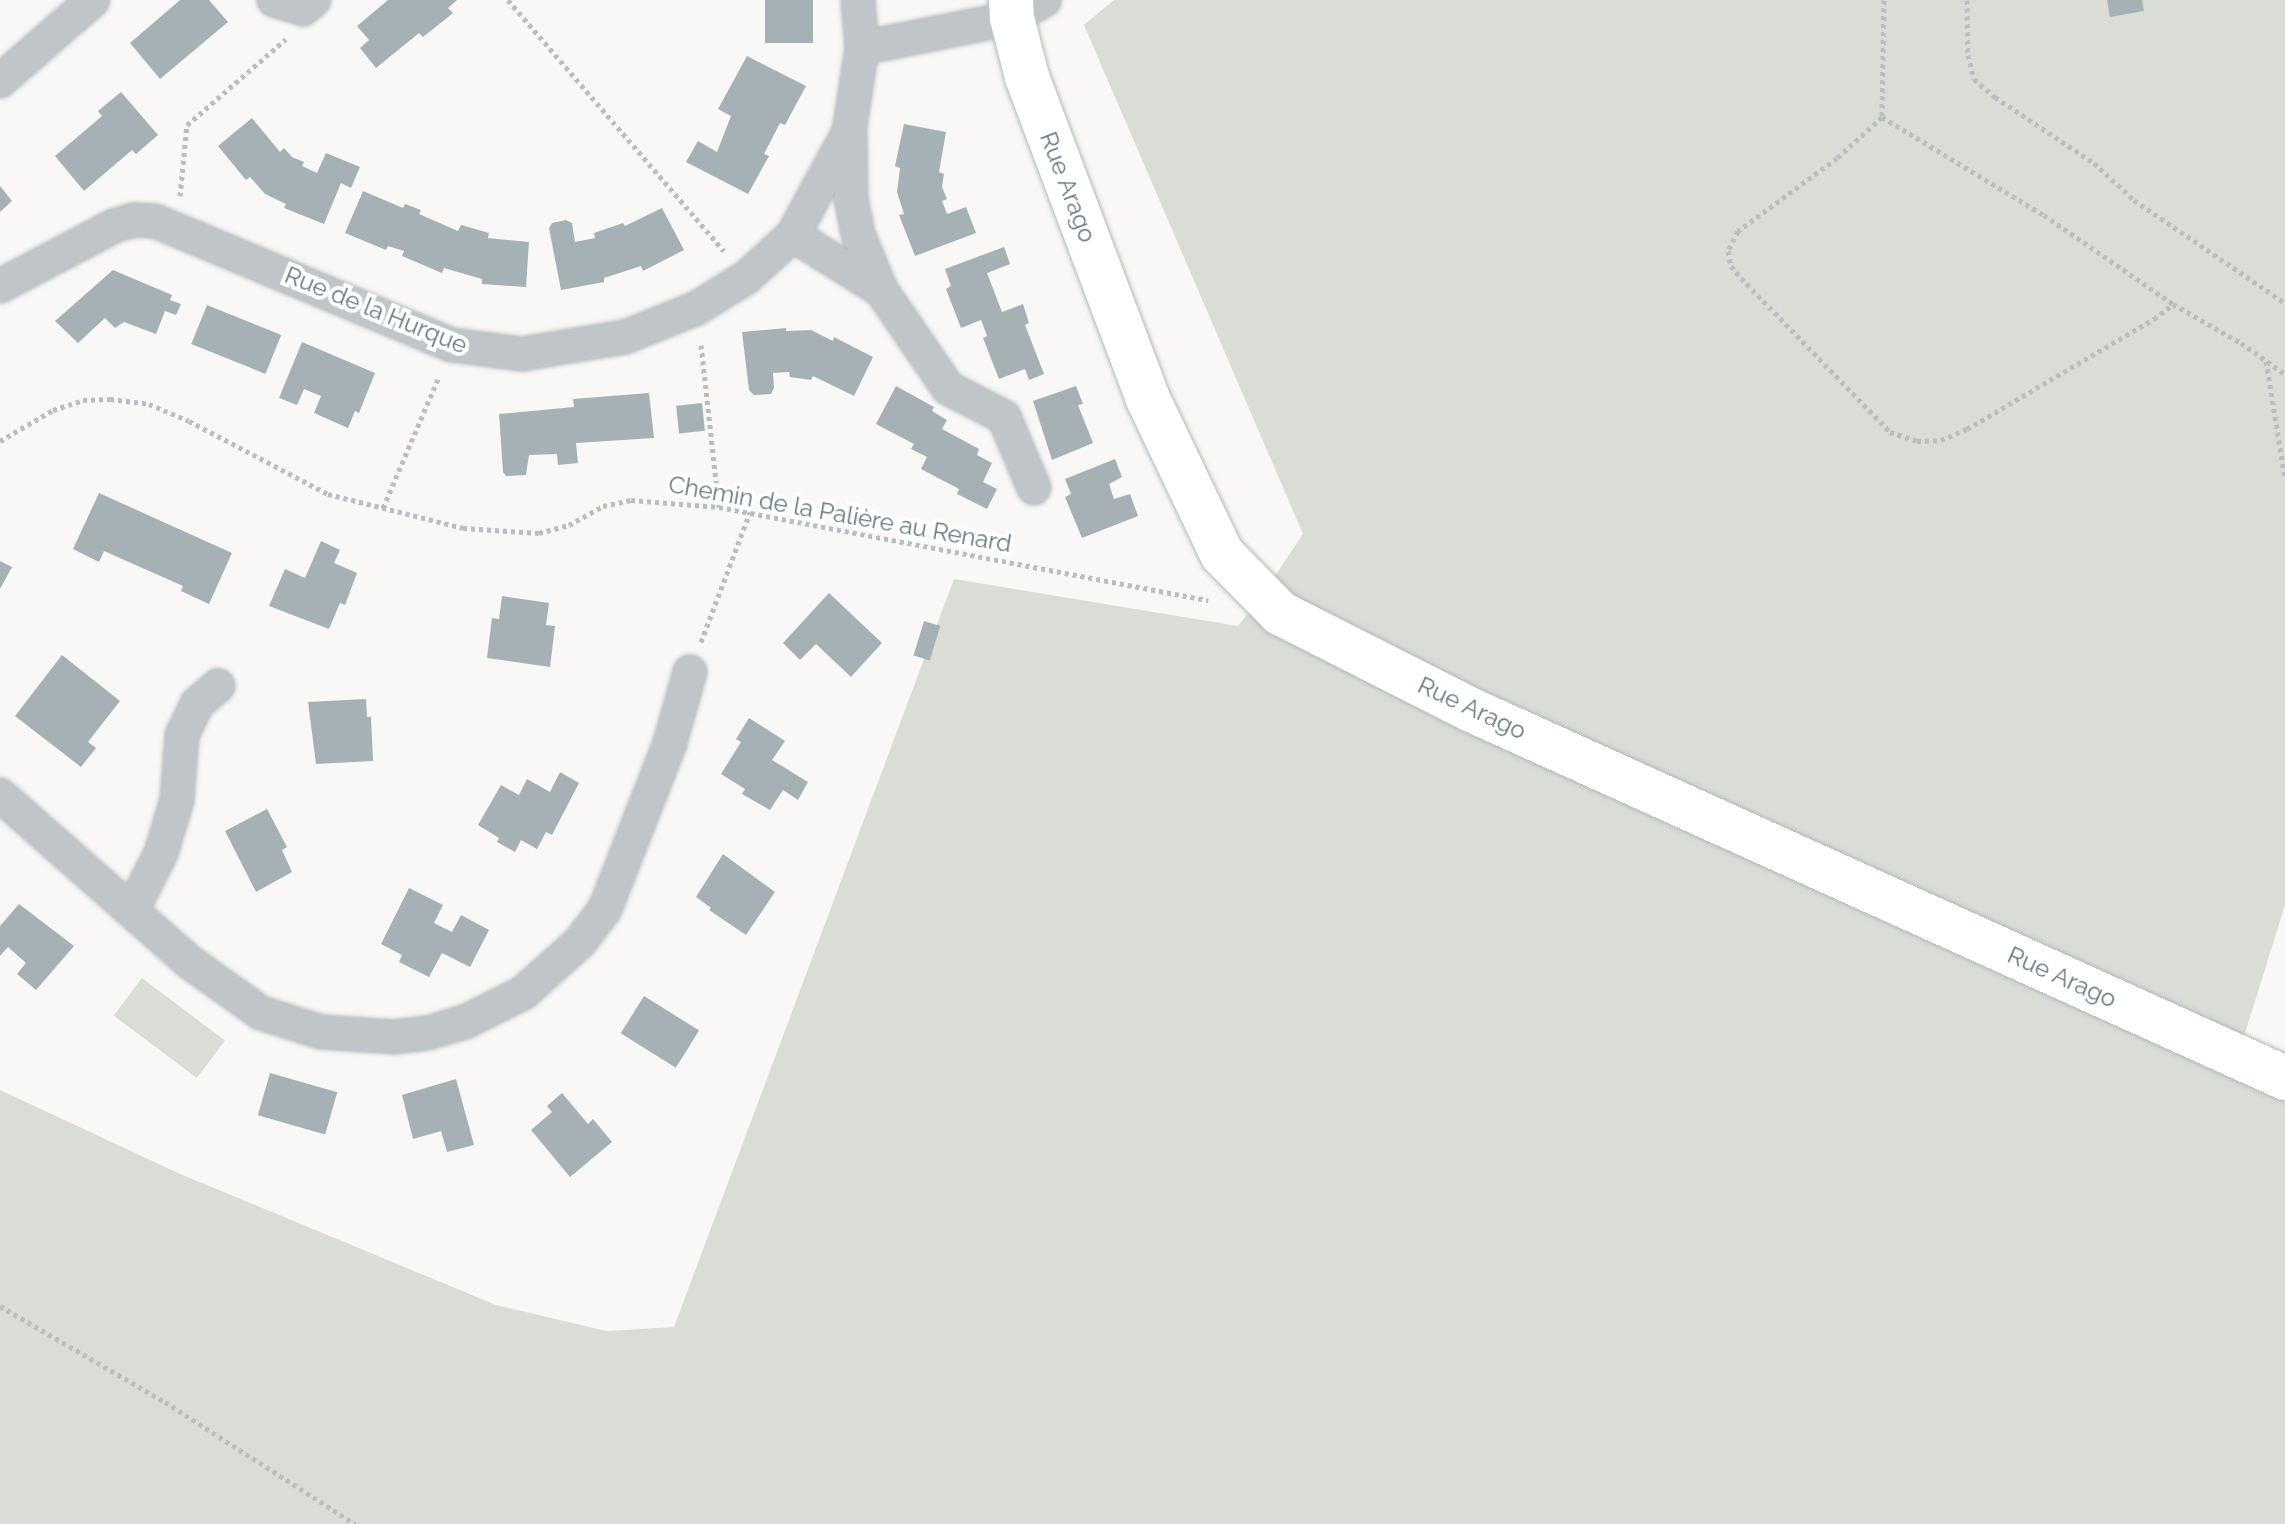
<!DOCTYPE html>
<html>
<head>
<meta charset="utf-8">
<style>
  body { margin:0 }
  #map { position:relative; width:2285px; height:1524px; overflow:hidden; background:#f9f8f6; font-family:Raleway,sans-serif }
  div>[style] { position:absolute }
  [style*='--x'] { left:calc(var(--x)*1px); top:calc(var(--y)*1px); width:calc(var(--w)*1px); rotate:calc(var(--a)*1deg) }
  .green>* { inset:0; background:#d9ddd5; transform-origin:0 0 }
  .building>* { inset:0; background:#a6b1b5; transform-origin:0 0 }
  .path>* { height:5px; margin-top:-2.5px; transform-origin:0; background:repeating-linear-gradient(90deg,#babec0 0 4px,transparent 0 8px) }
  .roads { filter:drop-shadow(0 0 2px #b2b9bd) drop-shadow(0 0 2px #b2b9bd) }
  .street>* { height:32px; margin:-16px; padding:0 16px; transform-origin:16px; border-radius:16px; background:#bfc5c8 }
  .secondary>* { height:44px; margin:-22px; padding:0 22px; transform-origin:22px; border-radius:22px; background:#fff }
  span { translate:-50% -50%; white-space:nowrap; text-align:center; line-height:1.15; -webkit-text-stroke:8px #fff; paint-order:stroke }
  .street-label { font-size:24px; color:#647781 }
</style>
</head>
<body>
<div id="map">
  <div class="green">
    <div style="clip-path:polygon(1114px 0,2285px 0,2285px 905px,2238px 1056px,2285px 1078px,2285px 1524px,0 1524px,0 1090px,178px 1173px,496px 1305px,606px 1331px,674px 1327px,954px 579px,1238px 626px,1258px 601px,1303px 534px,1084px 25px)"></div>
    <div style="left:142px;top:978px;width:104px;height:47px;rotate:37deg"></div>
  </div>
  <div class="building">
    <div style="clip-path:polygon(180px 0,209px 0,228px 22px,160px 79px,130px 43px)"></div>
    <div style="clip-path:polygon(388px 0,457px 0,448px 8px,453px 13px,423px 37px,419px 33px,376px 68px,360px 48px,369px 40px,357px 26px)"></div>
    <div style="left:765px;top:0;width:48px;height:43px"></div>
    <div style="clip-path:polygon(2107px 0,2142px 0,2144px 11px,2110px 17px)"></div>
    <div style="clip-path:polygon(747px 56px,806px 86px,785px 125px,780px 123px,764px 154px,769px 156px,748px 194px,686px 162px,698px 141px,717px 152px,731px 116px,718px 109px)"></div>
    <div style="clip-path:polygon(121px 92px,158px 135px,136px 154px,132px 150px,84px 191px,55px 156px,102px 116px,98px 111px)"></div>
    <div style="clip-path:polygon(252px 118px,280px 152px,284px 148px,292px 157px,304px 162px,302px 166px,317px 173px,326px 153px,360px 167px,351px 188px,341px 183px,324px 224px,284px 208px,286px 204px,265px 194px,250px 177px,246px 180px,218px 146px)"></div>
    <div style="clip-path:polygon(904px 124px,946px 132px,939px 172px,944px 174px,942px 187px,947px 199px,942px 201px,947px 214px,966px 207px,976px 233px,915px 256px,899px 215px,904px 214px,897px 192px,900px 168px,895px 166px)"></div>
    <div style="clip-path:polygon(0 186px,12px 201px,0 212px)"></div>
    <div style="clip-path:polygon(363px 191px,403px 208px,405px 204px,421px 210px,419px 214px,458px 231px,461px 225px,489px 233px,488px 238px,529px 242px,526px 287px,482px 284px,482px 279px,444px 268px,442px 273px,402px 256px,404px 251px,388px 246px,386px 250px,345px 233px)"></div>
    <div style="clip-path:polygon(662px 208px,684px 250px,643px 271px,641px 266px,604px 278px,604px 282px,561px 290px,549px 228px,552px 223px,566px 220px,572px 223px,575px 242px,595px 238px,594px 233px,623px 223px,625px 226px)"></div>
    <div style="clip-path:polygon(1004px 247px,1010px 264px,987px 273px,1002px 312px,1023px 304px,1029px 323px,1025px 325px,1044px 374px,1029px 380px,1025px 369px,999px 379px,983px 338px,987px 336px,981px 320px,961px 328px,946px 289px,951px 286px,945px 269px)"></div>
    <div style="clip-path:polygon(113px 270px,172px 295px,170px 300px,181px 304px,176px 315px,165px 311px,156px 334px,124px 322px,115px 328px,105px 318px,78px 343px,55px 321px)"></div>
    <div style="left:207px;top:305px;width:80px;height:42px;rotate:22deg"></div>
    <div style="clip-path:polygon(786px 328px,786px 331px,811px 330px,833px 341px,834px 337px,873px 357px,854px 396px,813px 376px,811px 380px,790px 377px,789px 372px,773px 373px,774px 388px,771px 394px,754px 395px,749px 390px,742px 332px)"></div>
    <div style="clip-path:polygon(302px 342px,375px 373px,359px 413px,355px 411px,348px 428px,314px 413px,321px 396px,304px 389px,297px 405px,279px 398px)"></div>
    <div style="clip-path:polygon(896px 386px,934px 407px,932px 411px,947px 420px,942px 429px,979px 449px,977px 455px,992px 463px,983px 482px,997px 489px,987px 509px,957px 494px,959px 489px,921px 469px,927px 457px,911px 449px,914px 444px,876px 424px)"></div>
    <div style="clip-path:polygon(1076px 386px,1083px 404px,1078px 405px,1093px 443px,1052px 460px,1033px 401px)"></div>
    <div style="clip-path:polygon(649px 393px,654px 438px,576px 443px,578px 463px,558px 465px,557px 454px,529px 455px,526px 475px,506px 476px,503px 472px,499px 414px,574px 407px,573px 399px)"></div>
    <div style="left:702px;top:403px;width:28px;height:26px;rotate:84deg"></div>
    <div style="clip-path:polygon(1115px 459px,1122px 477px,1109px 484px,1114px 499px,1130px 494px,1138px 516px,1082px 538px,1065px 497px,1071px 494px,1065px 479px)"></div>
    <div style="clip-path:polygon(99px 493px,232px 553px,209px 604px,181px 591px,183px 586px,104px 551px,99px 562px,73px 549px)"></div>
    <div style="clip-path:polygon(321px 541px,340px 550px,334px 563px,357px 573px,345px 605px,340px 603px,329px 629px,269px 606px,285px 569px,305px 578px)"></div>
    <div style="clip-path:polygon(0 561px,12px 567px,0 589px)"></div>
    <div style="clip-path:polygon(829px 593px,882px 643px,851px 677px,816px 644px,800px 660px,783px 643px)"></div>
    <div style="clip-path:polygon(502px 596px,549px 603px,546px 625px,555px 626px,550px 667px,487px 658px,492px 618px,499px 619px)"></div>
    <div style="left:924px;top:621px;width:17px;height:36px;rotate:17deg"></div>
    <div style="clip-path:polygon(62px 655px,120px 701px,88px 742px,96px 748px,81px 767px,15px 716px)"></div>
    <div style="clip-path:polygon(366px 699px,367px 717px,371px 717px,373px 761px,316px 764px,308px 702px)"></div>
    <div style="clip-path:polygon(749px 718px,785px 741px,772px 760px,808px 782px,798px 800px,783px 790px,770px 810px,742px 794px,745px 789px,721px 774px,741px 742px,736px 739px)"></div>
    <div style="clip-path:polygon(560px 772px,579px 783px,552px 835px,546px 832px,537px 849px,521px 840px,515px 852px,497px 842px,499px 838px,478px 825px,501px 785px,519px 795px,527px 779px,550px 792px)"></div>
    <div style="clip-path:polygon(267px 809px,287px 847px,282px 850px,292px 872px,256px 892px,225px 831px)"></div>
    <div style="clip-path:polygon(723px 854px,775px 892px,746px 935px,709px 910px,711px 908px,696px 897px)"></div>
    <div style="clip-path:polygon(409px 888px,443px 905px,434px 923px,452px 932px,461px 915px,489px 930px,470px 967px,442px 953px,429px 977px,399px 962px,402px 955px,381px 944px)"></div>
    <div style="clip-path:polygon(19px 904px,74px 946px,36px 990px,17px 974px,26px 963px,8px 947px,0 956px,0 926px)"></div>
    <div style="left:644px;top:996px;width:65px;height:44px;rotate:32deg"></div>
    <div style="left:270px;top:1073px;width:70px;height:44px;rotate:16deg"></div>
    <div style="clip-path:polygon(456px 1079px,474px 1145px,447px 1152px,441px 1131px,413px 1139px,402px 1095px)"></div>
    <div style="clip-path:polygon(562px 1093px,588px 1124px,593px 1119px,612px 1142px,570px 1177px,531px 1130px,552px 1112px,547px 1106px)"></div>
  </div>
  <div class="path">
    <div style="--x:508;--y:0;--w:331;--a:49.3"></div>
    <div style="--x:1884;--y:0;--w:117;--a:91"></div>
    <div style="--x:1882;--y:117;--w:189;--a:31.2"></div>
    <div style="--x:2044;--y:215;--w:157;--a:34.6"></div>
    <div style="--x:2173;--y:304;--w:78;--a:29.8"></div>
    <div style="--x:2241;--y:343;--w:54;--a:35.2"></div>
    <div style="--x:1967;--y:0;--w:55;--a:89"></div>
    <div style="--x:1968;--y:55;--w:25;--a:76"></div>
    <div style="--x:1974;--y:79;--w:28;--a:41"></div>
    <div style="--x:1995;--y:97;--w:119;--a:33.7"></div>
    <div style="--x:2094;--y:163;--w:54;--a:42.8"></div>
    <div style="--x:2134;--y:200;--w:183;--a:34.3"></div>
    <div style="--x:1882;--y:117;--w:61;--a:137.7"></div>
    <div style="--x:1837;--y:158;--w:123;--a:143.6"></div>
    <div style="--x:1738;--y:231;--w:22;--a:117"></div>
    <div style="--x:1728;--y:251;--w:15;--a:79"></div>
    <div style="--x:1731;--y:266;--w:16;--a:50"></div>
    <div style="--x:1741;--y:278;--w:214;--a:45.9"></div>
    <div style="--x:1890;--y:432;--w:28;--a:18"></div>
    <div style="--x:1917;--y:441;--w:24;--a:-2"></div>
    <div style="--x:1941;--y:440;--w:28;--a:-23"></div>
    <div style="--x:1967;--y:429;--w:217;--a:-30.5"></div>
    <div style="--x:2154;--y:319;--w:24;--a:-38"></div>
    <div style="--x:180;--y:196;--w:71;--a:-84.4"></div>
    <div style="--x:187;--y:125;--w:131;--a:-41"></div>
    <div style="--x:701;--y:345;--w:163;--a:83.7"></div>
    <div style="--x:2266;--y:361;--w:119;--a:80.8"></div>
    <div style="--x:0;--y:441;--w:61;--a:-30.3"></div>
    <div style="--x:53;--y:410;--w:32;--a:-18"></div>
    <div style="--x:83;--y:400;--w:27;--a:-2"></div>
    <div style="--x:110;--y:399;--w:39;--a:7"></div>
    <div style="--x:149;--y:404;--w:43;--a:23"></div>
    <div style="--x:189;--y:421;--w:157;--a:27.7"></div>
    <div style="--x:328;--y:494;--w:139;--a:14.1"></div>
    <div style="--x:463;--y:528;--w:76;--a:3.8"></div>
    <div style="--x:539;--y:533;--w:31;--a:-15"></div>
    <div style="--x:569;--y:525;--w:39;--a:-29"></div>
    <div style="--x:603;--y:506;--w:29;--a:-12"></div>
    <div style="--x:631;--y:500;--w:88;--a:4.5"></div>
    <div style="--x:719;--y:507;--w:498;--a:10.8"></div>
    <div style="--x:383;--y:508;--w:142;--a:-66.9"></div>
    <div style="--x:701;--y:642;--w:139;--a:-69.3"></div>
    <div style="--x:0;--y:1306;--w:191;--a:30.2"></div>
    <div style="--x:165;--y:1402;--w:226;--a:32.7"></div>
  </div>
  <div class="roads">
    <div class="street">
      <div style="--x:274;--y:0;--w:30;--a:17"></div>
      <div style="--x:303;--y:9;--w:14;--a:-39"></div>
      <div style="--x:862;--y:48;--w:153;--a:-11.3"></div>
      <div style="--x:1012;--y:18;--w:37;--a:-29"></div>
      <div style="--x:0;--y:81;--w:123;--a:-41.1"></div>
      <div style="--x:850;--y:133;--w:65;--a:89.1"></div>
      <div style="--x:851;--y:198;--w:37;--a:79"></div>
      <div style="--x:858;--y:234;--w:61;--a:67.7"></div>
      <div style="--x:881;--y:290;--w:119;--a:55.6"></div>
      <div style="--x:948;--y:388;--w:63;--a:27.4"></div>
      <div style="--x:1004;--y:417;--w:77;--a:67.1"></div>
      <div style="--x:793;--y:235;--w:104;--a:32"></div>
      <div style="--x:0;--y:286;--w:129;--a:-27.8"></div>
      <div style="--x:114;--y:226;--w:21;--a:-17"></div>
      <div style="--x:134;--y:220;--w:21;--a:3"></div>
      <div style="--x:155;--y:221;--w:322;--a:22.7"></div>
      <div style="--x:452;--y:345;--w:71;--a:7.3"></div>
      <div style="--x:522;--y:354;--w:104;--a:-9.4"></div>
      <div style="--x:625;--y:337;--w:78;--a:-21.9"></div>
      <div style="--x:697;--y:308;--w:59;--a:-31.8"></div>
      <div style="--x:747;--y:277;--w:62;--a:-42.4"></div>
      <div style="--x:793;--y:235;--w:117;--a:-61.5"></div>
      <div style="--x:849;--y:132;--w:85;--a:-81.2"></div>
      <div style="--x:862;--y:48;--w:48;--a:-94.8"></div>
      <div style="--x:0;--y:795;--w:251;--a:41.4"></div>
      <div style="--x:188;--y:961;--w:90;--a:35.5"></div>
      <div style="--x:261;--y:1013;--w:63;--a:17.6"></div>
      <div style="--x:321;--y:1032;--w:74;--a:3.9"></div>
      <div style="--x:395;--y:1037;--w:33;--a:-7"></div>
      <div style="--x:428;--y:1033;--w:39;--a:-17"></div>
      <div style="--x:465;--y:1022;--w:65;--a:-26.6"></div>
      <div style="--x:523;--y:993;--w:76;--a:-41.8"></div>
      <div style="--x:580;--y:942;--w:41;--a:-52.9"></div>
      <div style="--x:605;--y:909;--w:178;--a:-68.6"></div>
      <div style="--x:670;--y:743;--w:74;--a:-74.3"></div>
      <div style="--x:132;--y:910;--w:64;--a:-63"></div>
      <div style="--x:161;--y:853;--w:55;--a:-73.2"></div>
      <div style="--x:177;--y:800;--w:65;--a:-85.6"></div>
      <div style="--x:182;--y:735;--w:34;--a:-64"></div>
      <div style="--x:197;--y:704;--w:28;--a:-41"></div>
    </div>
    <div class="secondary">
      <div style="--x:1011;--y:0;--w:18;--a:87"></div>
      <div style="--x:1012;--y:18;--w:61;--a:75.7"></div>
      <div style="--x:1027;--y:77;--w:344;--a:69.4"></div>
      <div style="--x:1148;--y:399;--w:172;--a:64.5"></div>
      <div style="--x:1222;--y:554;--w:83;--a:45.5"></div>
      <div style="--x:1280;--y:613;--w:212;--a:26.9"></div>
      <div style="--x:1469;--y:709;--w:896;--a:24.33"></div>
    </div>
  </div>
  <div class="street-label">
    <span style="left:1068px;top:187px;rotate:69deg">Rue Arago</span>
    <span style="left:376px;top:310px;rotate:22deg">Rue de la Hurque</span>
    <span style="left:840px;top:514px;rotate:10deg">Chemin de la Palière au Renard</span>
    <span style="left:1472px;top:708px;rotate:25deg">Rue Arago</span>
    <span style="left:2062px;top:977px;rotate:24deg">Rue Arago</span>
  </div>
</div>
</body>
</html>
